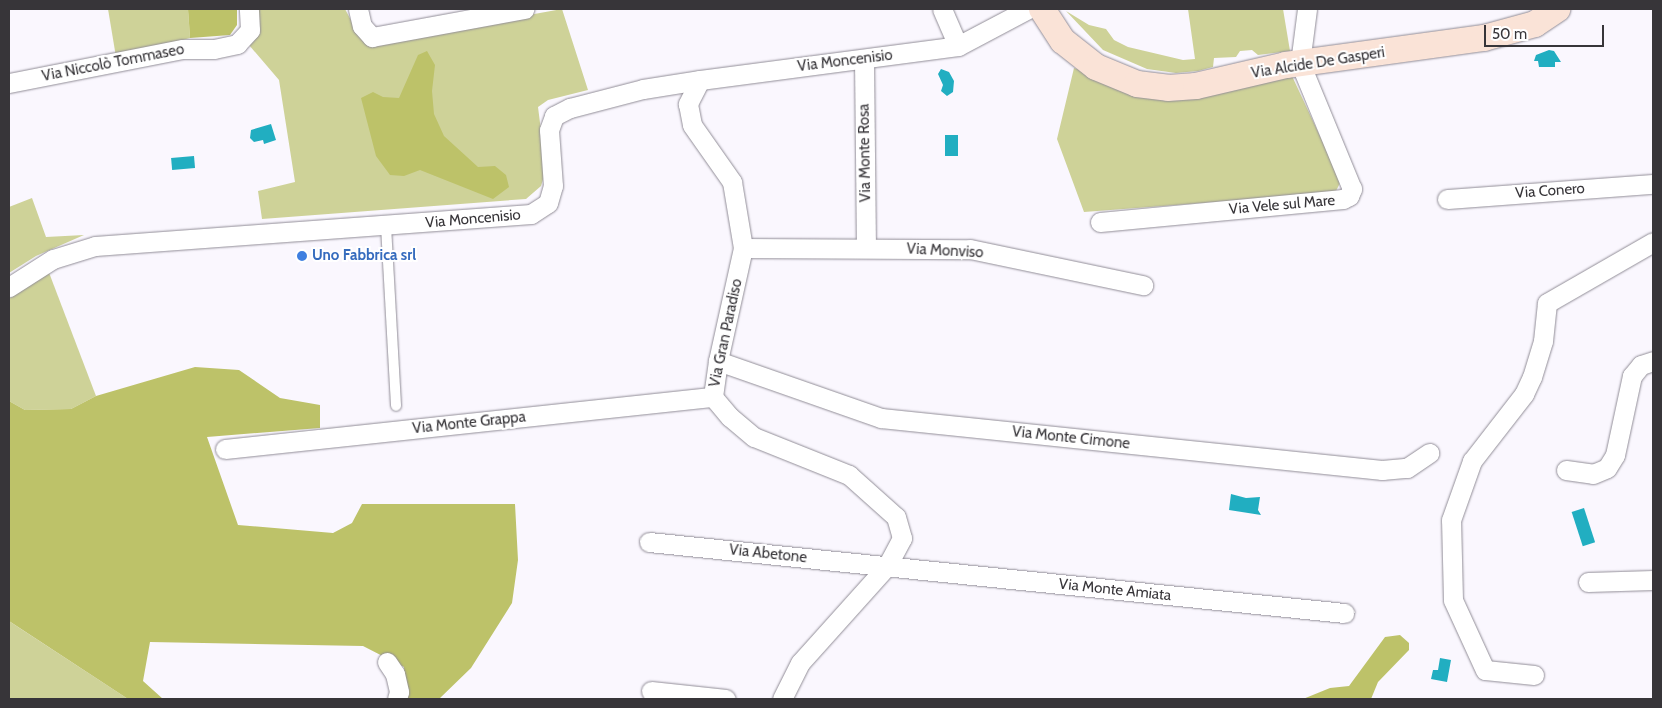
<!DOCTYPE html>
<html>
<head>
<meta charset="utf-8">
<style>
  body { margin:0 }
  #map { position:relative; width:1662px; height:708px; overflow:hidden; background:#faf7fe; font-family:Cabin,sans-serif }
  div>[style] { position:absolute }
  [style*='--x'] { left:calc(var(--x)*1px); top:calc(var(--y)*1px); width:calc(var(--w)*1px); rotate:calc(var(--a)*1deg) }
  .green>* { inset:0; background:#ced298 }
  .forest>* { inset:0; background:#bdc269 }
  .water>* { inset:0; background:#21aec1; transform-origin:0 0 }
  .roads { filter:drop-shadow(0 0 1px #918d97) drop-shadow(0 0 1px #918d97) }
  .lane>* { height:10px; margin:-5px; padding:0 5px; transform-origin:5px; border-radius:5px; background:#fff }
  .street>* { height:19px; margin:-9.5px; padding:0 9.5px; transform-origin:9.5px; border-radius:9.5px; background:#fff }
  .secondary>* { height:26px; margin:-13px; padding:0 13px; transform-origin:13px; border-radius:13px; background:#fae3d7 }
  .dots>* { width:14px; height:14px; translate:-50% -50%; box-sizing:border-box; border:2px solid #fff; border-radius:50% }
  span { translate:-50% -50%; white-space:nowrap; text-align:center; line-height:1.15; -webkit-text-stroke:4px #fff; paint-order:stroke }
  .street-label { font-size:15px; color:#373539 }
  .shop-label { font-size:15px; color:#366cbe; font-weight:700 }
  .left { translate:0 -50%; text-align:left }
  .frame { position:absolute; inset:0; border:10px solid #373539; pointer-events:none }
  .scale { position:absolute; left:1484px; top:25px; width:120px; height:22px; box-sizing:border-box; border:2px solid #373539; border-top:0; padding-left:6px; font-size:15px; line-height:18px; white-space:nowrap; color:#373539; -webkit-text-stroke:4px #fff; paint-order:stroke }
</style>
</head>
<body>
<div id="map">
  <div class="green">
    <div style="clip-path:polygon(108px 9px,188px 9px,190px 38px,116px 57px)"></div>
    <div style="clip-path:polygon(258px 9px,345px 9px,353px 24px,375px 43px,562px 9px,588px 90px,548px 100px,538px 107px,546px 170px,541px 186px,526px 199px,262px 219px,258px 191px,295px 182px,279px 80px,249px 45px,258px 25px)"></div>
    <div style="clip-path:polygon(1188px 9px,1283px 9px,1290px 51px,1258px 55px,1252px 50px,1240px 51px,1236px 57px,1214px 58px,1213px 67px,1198px 71px,1176px 73px,1147px 69px,1103px 50px,1066px 11px,1089px 25px,1106px 29px,1114px 40px,1128px 47px,1183px 60px,1195px 59px)"></div>
    <div style="clip-path:polygon(1074px 68px,1114px 81px,1292px 76px,1341px 181px,1335px 193px,1084px 212px,1057px 139px)"></div>
    <div style="clip-path:polygon(32px 198px,46px 237px,84px 235px,36px 256px,9px 273px,9px 207px)"></div>
    <div style="clip-path:polygon(48px 270px,96px 396px,71px 409px,25px 410px,9px 401px,9px 299px)"></div>
    <div style="clip-path:polygon(9px 621px,21px 629px,128px 699px,9px 699px)"></div>
  </div>
  <div class="forest">
    <div style="clip-path:polygon(188px 9px,237px 9px,237px 25px,230px 35px,190px 38px)"></div>
    <div style="clip-path:polygon(427px 51px,435px 65px,432px 91px,434px 114px,444px 136px,478px 167px,495px 166px,506px 175px,509px 187px,493px 199px,420px 170px,404px 176px,390px 175px,376px 156px,361px 98px,373px 92px,383px 97px,399px 98px,418px 55px)"></div>
    <div style="clip-path:polygon(195px 367px,239px 370px,280px 398px,320px 405px,320px 428px,207px 437px,238px 525px,333px 533px,352px 523px,362px 504px,515px 504px,518px 560px,512px 603px,471px 668px,439px 699px,405px 699px,404px 667px,363px 646px,150px 642px,143px 681px,163px 699px,128px 699px,9px 621px,9px 401px,25px 410px,71px 409px,96px 396px)"></div>
    <div style="clip-path:polygon(1400px 635px,1409px 643px,1409px 650px,1378px 682px,1371px 699px,1303px 699px,1330px 688px,1349px 686px,1385px 637px)"></div>
  </div>
  <div class="water">
    <div style="clip-path:polygon(1549px 50px,1554px 51px,1561px 62px,1555px 62px,1555px 67px,1539px 67px,1538px 61px,1534px 61px,1536px 55px)"></div>
    <div style="clip-path:polygon(941px 69px,949px 72px,954px 81px,953px 92px,947px 96px,941px 91px,943px 85px,938px 74px)"></div>
    <div style="clip-path:polygon(271px 124px,276px 140px,264px 144px,263px 140px,254px 142px,250px 138px,251px 130px)"></div>
    <div style="left:945px;top:135px;width:13px;height:21px"></div>
    <div style="left:194px;top:156px;width:12px;height:23px;rotate:85deg"></div>
    <div style="clip-path:polygon(1231px 494px,1246px 498px,1260px 497px,1258px 510px,1261px 515px,1229px 510px)"></div>
    <div style="left:1584px;top:508px;width:36px;height:13px;rotate:72deg"></div>
    <div style="clip-path:polygon(1440px 658px,1451px 660px,1447px 682px,1431px 679px,1433px 670px,1438px 670px)"></div>
  </div>
  <div class="roads">
    <div class="lane">
      <div style="--x:386;--y:226;--w:180;--a:86.8"></div>
    </div>
    <div class="street">
      <div style="--x:358;--y:9;--w:17;--a:77"></div>
      <div style="--x:362;--y:26;--w:15;--a:48"></div>
      <div style="--x:372;--y:37;--w:155;--a:-10.4"></div>
      <div style="--x:942;--y:9;--w:40;--a:66.6"></div>
      <div style="--x:864;--y:59;--w:189;--a:89.4"></div>
      <div style="--x:700;--y:80;--w:27;--a:117"></div>
      <div style="--x:688;--y:104;--w:21;--a:79"></div>
      <div style="--x:692;--y:125;--w:70;--a:54.9"></div>
      <div style="--x:732;--y:182;--w:67;--a:80.5"></div>
      <div style="--x:743;--y:248;--w:116;--a:102.5"></div>
      <div style="--x:718;--y:361;--w:36;--a:98"></div>
      <div style="--x:713;--y:397;--w:26;--a:50"></div>
      <div style="--x:730;--y:417;--w:31;--a:40"></div>
      <div style="--x:754;--y:437;--w:102;--a:21.8"></div>
      <div style="--x:849;--y:475;--w:63;--a:41.8"></div>
      <div style="--x:896;--y:517;--w:22;--a:74"></div>
      <div style="--x:902;--y:538;--w:32;--a:118"></div>
      <div style="--x:887;--y:566;--w:130;--a:131.9"></div>
      <div style="--x:800;--y:663;--w:40;--a:116.6"></div>
      <div style="--x:9;--y:83;--w:177;--a:-11.1"></div>
      <div style="--x:183;--y:49;--w:31;--a:0"></div>
      <div style="--x:214;--y:49;--w:24;--a:-12"></div>
      <div style="--x:237;--y:44;--w:19;--a:-47"></div>
      <div style="--x:250;--y:30;--w:21;--a:-93"></div>
      <div style="--x:1447;--y:199;--w:207;--a:-4.2"></div>
      <div style="--x:1100;--y:222;--w:244;--a:-5.4"></div>
      <div style="--x:1343;--y:199;--w:7;--a:-27"></div>
      <div style="--x:1349;--y:196;--w:8;--a:-67"></div>
      <div style="--x:1352;--y:189;--w:136;--a:-112.4"></div>
      <div style="--x:1300;--y:63;--w:54;--a:-82.6"></div>
      <div style="--x:743;--y:248;--w:227;--a:0.3"></div>
      <div style="--x:970;--y:249;--w:177;--a:11.8"></div>
      <div style="--x:9;--y:287;--w:52;--a:-32.5"></div>
      <div style="--x:53;--y:259;--w:44;--a:-17.2"></div>
      <div style="--x:95;--y:246;--w:437;--a:-4.2"></div>
      <div style="--x:531;--y:214;--w:20;--a:-33"></div>
      <div style="--x:548;--y:203;--w:18;--a:-74"></div>
      <div style="--x:553;--y:186;--w:56;--a:-94.1"></div>
      <div style="--x:549;--y:130;--w:15;--a:-70"></div>
      <div style="--x:554;--y:116;--w:18;--a:-27"></div>
      <div style="--x:570;--y:108;--w:75;--a:-14.6"></div>
      <div style="--x:643;--y:89;--w:58;--a:-9"></div>
      <div style="--x:700;--y:80;--w:260;--a:-7.5"></div>
      <div style="--x:958;--y:46;--w:79;--a:-27.9"></div>
      <div style="--x:718;--y:361;--w:173;--a:19.3"></div>
      <div style="--x:881;--y:418;--w:504;--a:5.93"></div>
      <div style="--x:1382;--y:470;--w:25;--a:-5"></div>
      <div style="--x:1407;--y:468;--w:27;--a:-34"></div>
      <div style="--x:225;--y:449;--w:491;--a:-6.1"></div>
      <div style="--x:1566;--y:470;--w:27;--a:8"></div>
      <div style="--x:1593;--y:474;--w:15;--a:-23"></div>
      <div style="--x:1607;--y:468;--w:15;--a:-58"></div>
      <div style="--x:1615;--y:455;--w:81;--a:-77.9"></div>
      <div style="--x:1632;--y:376;--w:14;--a:-51"></div>
      <div style="--x:1641;--y:365;--w:13;--a:-18"></div>
      <div style="--x:649;--y:542;--w:699;--a:5.83"></div>
      <div style="--x:1588;--y:582;--w:65;--a:-1.8"></div>
      <div style="--x:387;--y:662;--w:14;--a:56"></div>
      <div style="--x:395;--y:674;--w:18;--a:77"></div>
      <div style="--x:399;--y:692;--w:7;--a:106"></div>
      <div style="--x:1534;--y:675;--w:49;--a:-174.2"></div>
      <div style="--x:1485;--y:670;--w:77;--a:-114.6"></div>
      <div style="--x:1453;--y:600;--w:80;--a:-91.4"></div>
      <div style="--x:1451;--y:520;--w:63;--a:-70.4"></div>
      <div style="--x:1472;--y:461;--w:85;--a:-52.2"></div>
      <div style="--x:1524;--y:394;--w:19;--a:-65"></div>
      <div style="--x:1532;--y:377;--w:38;--a:-73"></div>
      <div style="--x:1543;--y:341;--w:38;--a:-84"></div>
      <div style="--x:1547;--y:303;--w:122;--a:-29.9"></div>
      <div style="--x:651;--y:691;--w:75;--a:6.1"></div>
    </div>
    <div class="secondary">
      <div style="--x:1042;--y:9;--w:38;--a:57"></div>
      <div style="--x:1063;--y:41;--w:42;--a:38.2"></div>
      <div style="--x:1096;--y:67;--w:44;--a:22.5"></div>
      <div style="--x:1137;--y:84;--w:31;--a:7"></div>
      <div style="--x:1168;--y:88;--w:28;--a:-4"></div>
      <div style="--x:1196;--y:86;--w:92;--a:-13.1"></div>
      <div style="--x:1286;--y:65;--w:200;--a:-7.8"></div>
      <div style="--x:1484;--y:38;--w:53;--a:-15.4"></div>
      <div style="--x:1535;--y:24;--w:27;--a:-34"></div>
    </div>
  </div>
  <div class="dots">
    <div style="left:302px;top:256px;background:#3f7fe0"></div>
  </div>
  <div class="street-label">
    <span style="left:845px;top:61px;rotate:-7deg">Via Moncenisio</span>
    <span style="left:113px;top:63px;rotate:-11deg">Via Niccolò Tommaseo</span>
    <span style="left:1318px;top:63px;rotate:-9deg">Via Alcide De Gasperi</span>
    <span style="left:865px;top:153px;rotate:-91deg">Via Monte Rosa</span>
    <span style="left:1550px;top:191px;rotate:-4deg">Via Conero</span>
    <span style="left:1282px;top:205px;rotate:-5deg">Via Vele sul Mare</span>
    <span style="left:473px;top:219px;rotate:-5deg">Via Moncenisio</span>
    <span style="left:945px;top:251px;rotate:3deg">Via Monviso</span>
    <span style="left:726px;top:333px;rotate:-78deg">Via Gran Paradiso</span>
    <span style="left:469px;top:423px;rotate:-6deg">Via Monte Grappa</span>
    <span style="left:1071px;top:438px;rotate:6deg">Via Monte Cimone</span>
    <span style="left:768px;top:554px;rotate:6deg">Via Abetone</span>
    <span style="left:1115px;top:590px;rotate:6deg">Via Monte Amiata</span>
  </div>
  <div class="shop-label">
    <span class="left" style="left:312px;top:256px">Uno Fabbrica srl</span>
  </div>
  <div class="frame"></div>
  <div class="scale">50 m</div>
</div>
</body>
</html>
